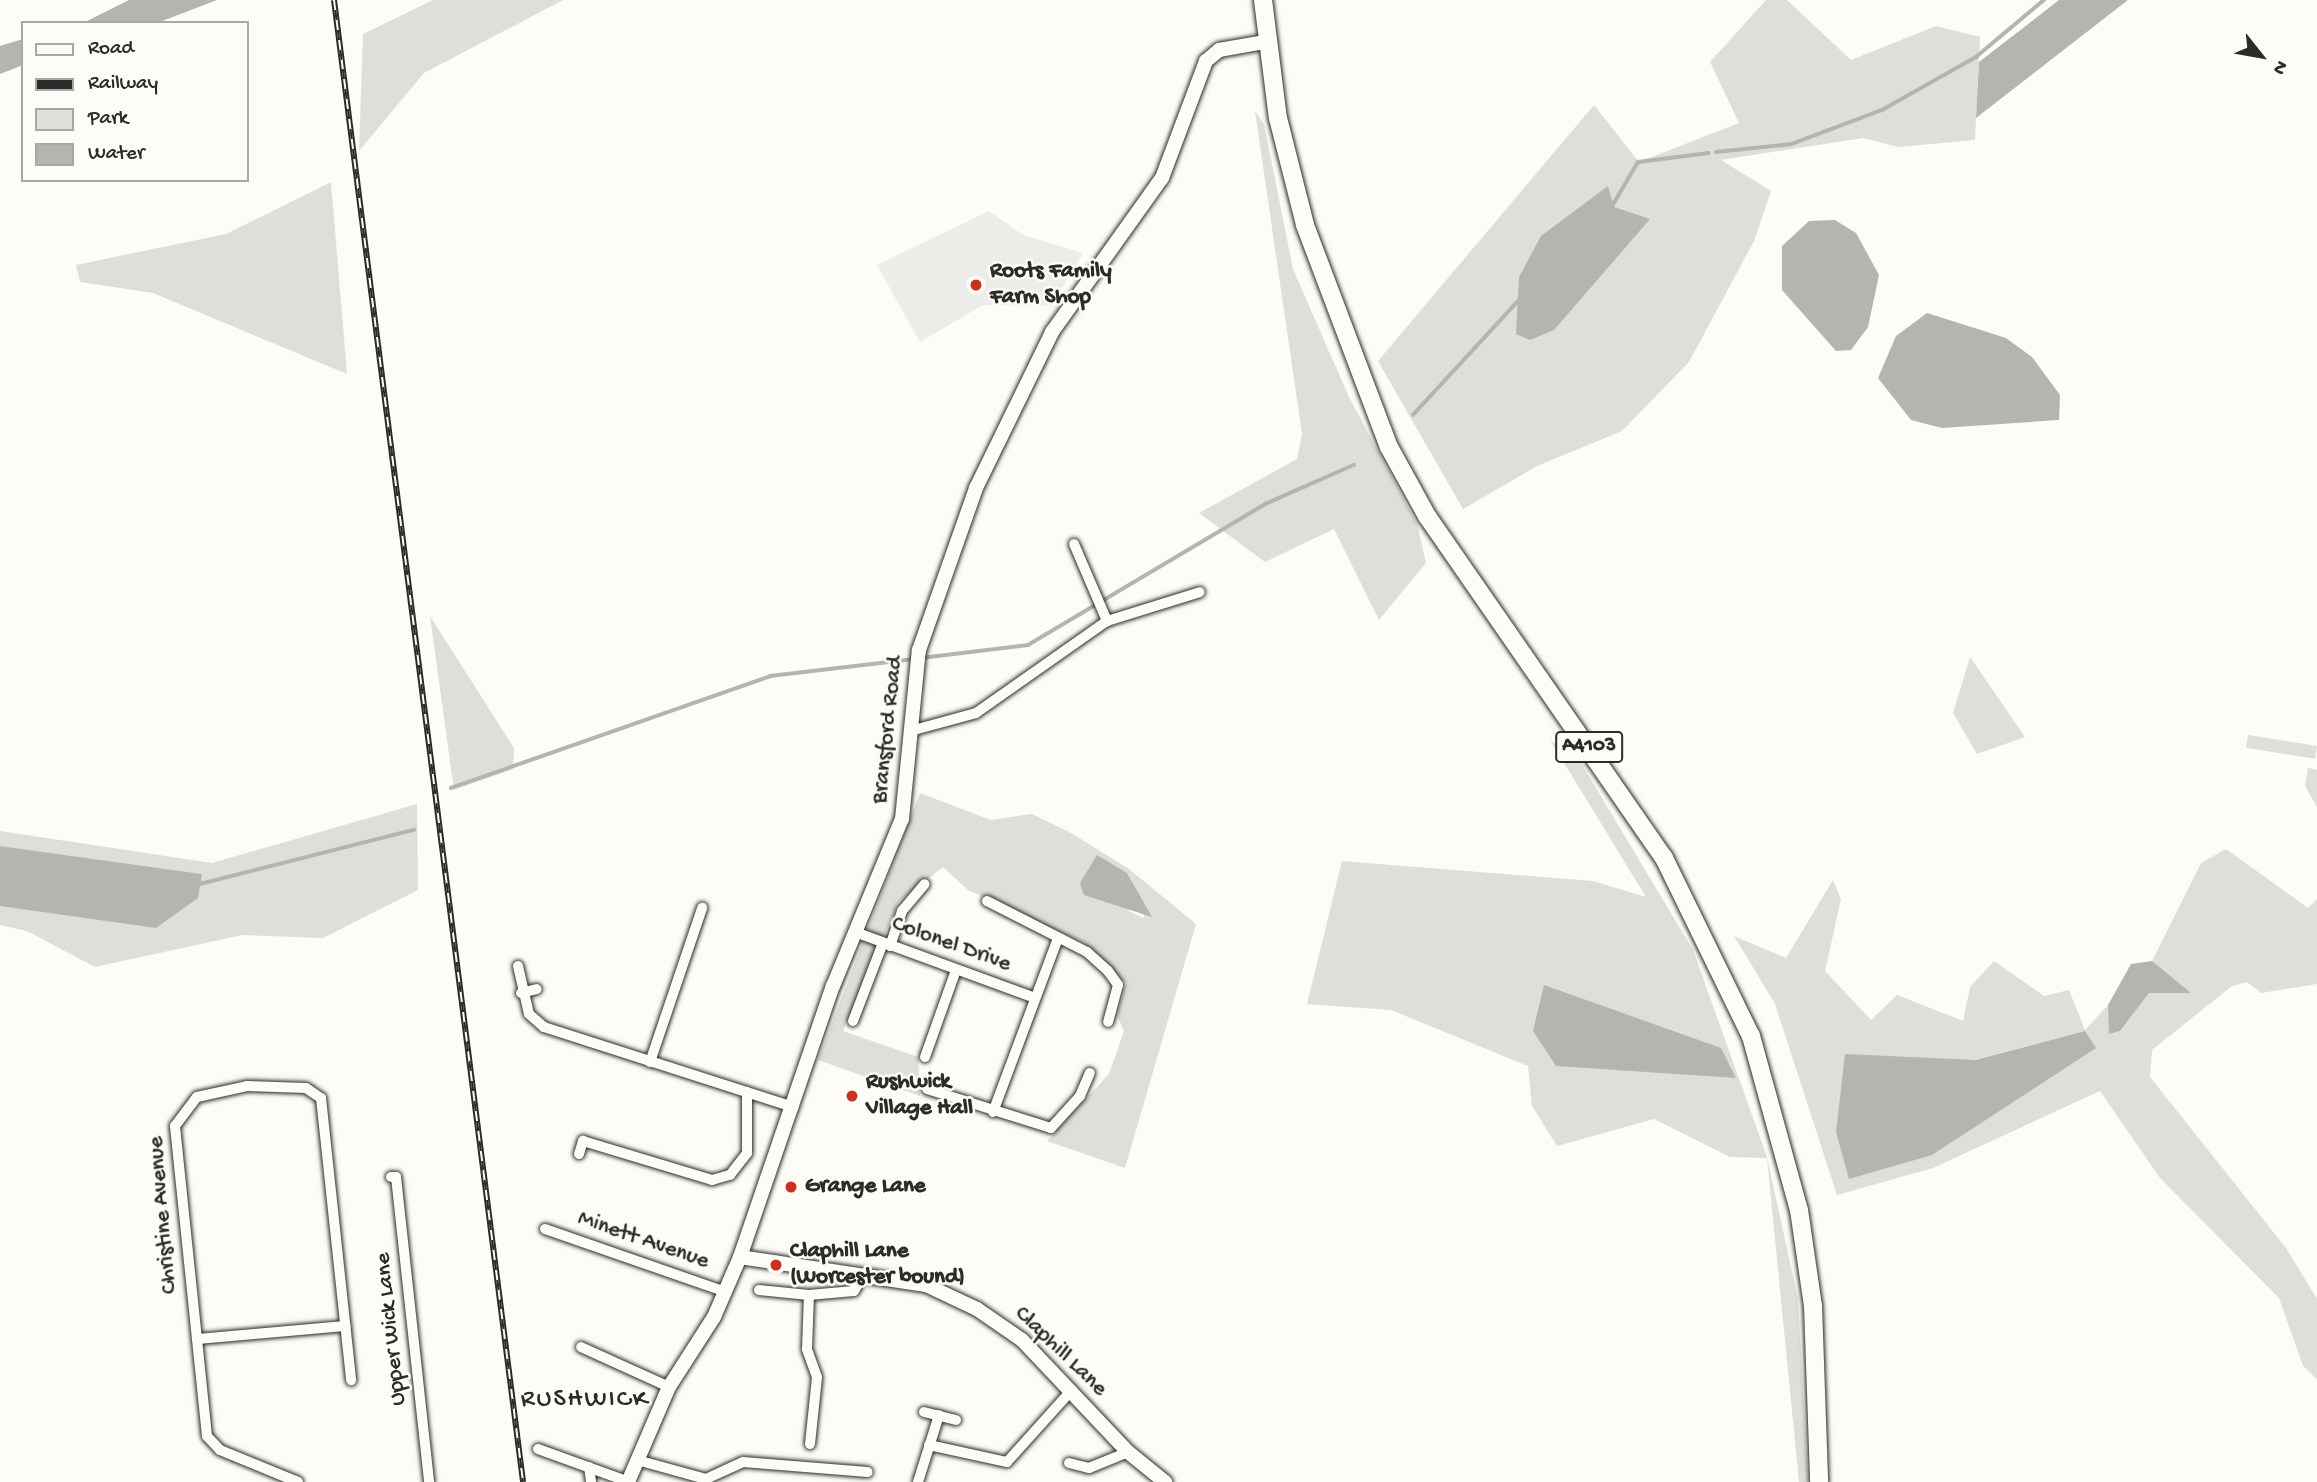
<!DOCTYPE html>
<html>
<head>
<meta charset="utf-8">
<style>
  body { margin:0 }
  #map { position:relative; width:2317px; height:1482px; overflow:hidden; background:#fdfcf7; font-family:"Gochi Hand",sans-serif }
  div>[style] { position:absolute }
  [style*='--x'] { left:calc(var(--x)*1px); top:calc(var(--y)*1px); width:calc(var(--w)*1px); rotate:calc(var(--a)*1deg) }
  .built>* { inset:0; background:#edece8 }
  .green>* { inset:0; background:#dfdeda; transform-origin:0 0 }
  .water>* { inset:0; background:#b5b4b1 }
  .stream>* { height:3.5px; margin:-1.75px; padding:0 1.75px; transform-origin:1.75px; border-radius:1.75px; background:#b5b4b1 }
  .roads { filter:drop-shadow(0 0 2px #2b2b2b) drop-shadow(0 0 2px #2b2b2b) }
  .minor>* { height:10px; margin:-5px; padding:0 5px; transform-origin:5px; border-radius:5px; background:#fdfcf7 }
  .tertiary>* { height:14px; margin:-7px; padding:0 7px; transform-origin:7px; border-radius:7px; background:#fdfcf7 }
  .trunk>* { height:18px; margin:-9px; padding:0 9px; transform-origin:9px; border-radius:9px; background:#fdfcf7 }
  .rail>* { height:6px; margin-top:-3px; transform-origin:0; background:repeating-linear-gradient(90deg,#fdfcf7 0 10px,#2b2b2b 0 20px); box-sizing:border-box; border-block:2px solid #2b2b2b }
  .dots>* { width:19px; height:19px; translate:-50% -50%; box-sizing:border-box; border:4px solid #fdfcf7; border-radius:50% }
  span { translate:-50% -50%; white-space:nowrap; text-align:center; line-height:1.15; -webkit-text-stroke:5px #fdfcf7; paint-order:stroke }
  .shield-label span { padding:2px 5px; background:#fdfcf7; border:2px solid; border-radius:5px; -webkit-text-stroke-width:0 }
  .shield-label { font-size:21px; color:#2b2b2b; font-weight:700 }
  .poi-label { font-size:23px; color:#2b2b2b; font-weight:700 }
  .left { translate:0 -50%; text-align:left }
  .street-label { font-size:23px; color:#2b2b2b }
  .quarter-label { font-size:26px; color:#2b2b2b; letter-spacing:2px }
  .legend { position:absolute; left:21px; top:21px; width:228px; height:161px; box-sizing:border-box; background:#fdfcf7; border:2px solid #a9a8a5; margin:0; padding:9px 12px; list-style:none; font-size:21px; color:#2b2b2b }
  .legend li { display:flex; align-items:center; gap:14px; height:35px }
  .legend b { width:35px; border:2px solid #a9a8a5 }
  .north { position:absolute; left:2226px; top:21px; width:70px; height:70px; -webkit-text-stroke:5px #fdfcf7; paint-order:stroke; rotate:121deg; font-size:19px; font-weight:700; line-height:28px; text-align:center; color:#2b2b2b }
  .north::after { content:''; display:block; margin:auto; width:24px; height:32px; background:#2b2b2b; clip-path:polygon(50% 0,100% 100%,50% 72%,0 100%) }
</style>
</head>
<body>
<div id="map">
  <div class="built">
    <div style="clip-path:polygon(989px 211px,1023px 235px,1083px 253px,1051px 306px,983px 305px,920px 342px,877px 265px)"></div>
  </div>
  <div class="green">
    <div style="clip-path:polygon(433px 0,563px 0,424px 73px,359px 151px,363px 34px)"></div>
    <div style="clip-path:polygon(evenodd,1766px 0,1787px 0,1851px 60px,1936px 26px,1980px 37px,1975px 140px,1898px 147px,1863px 138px,1721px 160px,1771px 191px,1754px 241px,1689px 362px,1622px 431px,1537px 466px,1463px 509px,1378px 361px,1594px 105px,1639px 162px,1739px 123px,1710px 62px,1766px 0,1608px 187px,1614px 207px,1516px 334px,1608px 187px)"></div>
    <div style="clip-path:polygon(1255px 111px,1264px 124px,1293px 269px,1349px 397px,1417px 524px,1426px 563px,1379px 620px,1334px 529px,1265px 562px,1199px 513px,1297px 459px,1302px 434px)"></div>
    <div style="clip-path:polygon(331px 182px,347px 374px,153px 293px,80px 282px,76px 265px,226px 234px)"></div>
    <div style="clip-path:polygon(430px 616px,514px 748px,513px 769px,454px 790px)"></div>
    <div style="clip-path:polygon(1970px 657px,2025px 737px,1977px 754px,1953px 713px)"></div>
    <div style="left:2248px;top:735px;width:70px;height:13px;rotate:9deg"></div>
    <div style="clip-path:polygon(1550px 740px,1581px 763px,1693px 950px,1767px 1157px,1798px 1299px,1808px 1482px,1799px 1482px,1767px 1158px,1730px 1157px,1654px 1119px,1557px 1146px,1532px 1106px,1528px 1066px,1391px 1010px,1307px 1004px,1342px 861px,1593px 881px,1646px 897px)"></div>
    <div style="clip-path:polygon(2308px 768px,2317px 770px,2317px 807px,2305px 786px)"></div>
    <div style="clip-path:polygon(evenodd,920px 793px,991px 820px,1032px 814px,1071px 833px,1129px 869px,1196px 924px,1125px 1168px,1047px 1141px,1109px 1074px,1124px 1031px,1117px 1016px,1126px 983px,1083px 942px,968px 890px,943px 867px,899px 901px,843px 1031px,918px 1057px,920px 1096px,818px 1060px,920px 793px,1127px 873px,1142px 902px,1144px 918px,1129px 911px,1127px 873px)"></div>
    <div style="clip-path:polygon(417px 804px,418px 890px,323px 938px,242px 935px,95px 967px,27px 931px,0 925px,0 906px,71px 913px,202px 874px,0 846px,0 831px,212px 863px)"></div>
    <div style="clip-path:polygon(evenodd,2226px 849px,2308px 908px,2317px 899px,2317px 984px,2261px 993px,2247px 982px,2232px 986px,2152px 1050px,2150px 1077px,2286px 1248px,2317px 1299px,2317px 1379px,2303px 1366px,2279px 1298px,2160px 1178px,2100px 1091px,1933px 1168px,1837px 1195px,1775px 1004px,1734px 936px,1786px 958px,1833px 880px,1841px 899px,1825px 971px,1871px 1020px,1897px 995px,1963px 1021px,1970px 987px,1994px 961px,2044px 996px,2069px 990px,2085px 1030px,2108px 1005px,2110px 1034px,2120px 1031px,2149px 993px,2190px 993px,2152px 961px,2201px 863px,2226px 849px,2085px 1031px,2042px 1081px,1932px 1155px,1846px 1055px,1966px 1062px,2085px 1031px)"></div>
  </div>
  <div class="water">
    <div style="clip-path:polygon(129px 0,217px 0,157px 23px,83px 23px)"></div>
    <div style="clip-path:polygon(2059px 0,2128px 0,1976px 118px,1979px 62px)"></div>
    <div style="clip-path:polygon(23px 39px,23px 65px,0 74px,0 46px)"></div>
    <div style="clip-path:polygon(1608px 186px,1614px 207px,1650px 219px,1554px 330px,1530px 340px,1516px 334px,1519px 277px,1541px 236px)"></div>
    <div style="clip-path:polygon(1835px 220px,1856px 233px,1879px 275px,1868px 327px,1851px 350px,1836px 351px,1782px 290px,1782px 246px,1809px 221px)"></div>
    <div style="clip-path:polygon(1927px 313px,2006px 338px,2032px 357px,2060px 395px,2059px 420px,1942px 428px,1911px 420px,1878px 378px,1896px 336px)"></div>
    <div style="clip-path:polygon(0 846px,202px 874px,198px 898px,156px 928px,0 906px)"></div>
    <div style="clip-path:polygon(1097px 855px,1127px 873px,1152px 917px,1084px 895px,1080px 883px)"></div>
    <div style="clip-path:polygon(2152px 961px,2191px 993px,2149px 993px,2120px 1031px,2109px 1034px,2108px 1005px,2131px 964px)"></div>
    <div style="clip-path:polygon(1544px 985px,1721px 1048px,1736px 1078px,1556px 1066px,1533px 1031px)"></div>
    <div style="clip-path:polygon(2085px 1031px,2096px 1048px,1932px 1155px,1849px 1179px,1836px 1132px,1845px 1054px,1975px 1060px)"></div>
  </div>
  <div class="stream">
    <div style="--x:1716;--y:152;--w:76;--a:-6"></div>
    <div style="--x:1792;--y:144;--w:96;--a:-20.7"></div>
    <div style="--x:1882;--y:110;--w:108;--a:-29.4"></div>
    <div style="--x:1976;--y:57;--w:89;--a:-40"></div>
    <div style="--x:1611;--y:208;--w:53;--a:-59.6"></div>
    <div style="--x:1638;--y:162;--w:71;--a:-7.3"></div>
    <div style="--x:1413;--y:415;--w:156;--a:-47.3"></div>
    <div style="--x:921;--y:658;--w:108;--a:-6.9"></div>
    <div style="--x:1028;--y:645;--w:276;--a:-30.7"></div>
    <div style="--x:1265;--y:504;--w:97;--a:-23.7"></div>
    <div style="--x:451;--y:788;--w:338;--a:-19.3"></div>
    <div style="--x:770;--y:676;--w:145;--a:-6.7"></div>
    <div style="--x:196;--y:885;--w:225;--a:-14.2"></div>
  </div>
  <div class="roads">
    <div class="minor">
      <div style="--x:1074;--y:544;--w:84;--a:66.8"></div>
      <div style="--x:914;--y:730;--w:64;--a:-15.3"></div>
      <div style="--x:976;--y:713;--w:160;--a:-35.1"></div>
      <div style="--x:1107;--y:621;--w:97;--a:-17.3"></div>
      <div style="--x:987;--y:901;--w:112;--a:27"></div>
      <div style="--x:1087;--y:952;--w:28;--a:42"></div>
      <div style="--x:1108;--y:971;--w:17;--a:54"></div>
      <div style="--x:1118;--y:985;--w:38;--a:105"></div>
      <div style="--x:855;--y:932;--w:189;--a:20.1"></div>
      <div style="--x:890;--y:946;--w:37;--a:-71"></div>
      <div style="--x:902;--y:911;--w:35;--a:-50"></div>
      <div style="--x:518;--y:966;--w:49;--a:77.1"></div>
      <div style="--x:529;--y:1014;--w:20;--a:41"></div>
      <div style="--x:544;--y:1027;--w:262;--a:17.8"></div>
      <div style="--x:521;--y:993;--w:16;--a:-14"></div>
      <div style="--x:853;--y:1021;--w:84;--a:-69"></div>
      <div style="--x:925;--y:1057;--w:92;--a:-70.4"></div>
      <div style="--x:650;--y:1062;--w:163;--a:-71.3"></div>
      <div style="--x:927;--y:1089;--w:130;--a:17.5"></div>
      <div style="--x:1051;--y:1128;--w:43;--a:-47.8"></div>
      <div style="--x:1080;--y:1096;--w:25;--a:-67"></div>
      <div style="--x:993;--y:1112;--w:186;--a:-69.5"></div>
      <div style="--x:579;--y:1154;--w:14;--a:-73"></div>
      <div style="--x:583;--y:1141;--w:135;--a:16.8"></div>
      <div style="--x:712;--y:1180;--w:19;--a:-16"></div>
      <div style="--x:730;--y:1175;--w:28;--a:-52"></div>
      <div style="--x:747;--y:1153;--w:61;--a:-90"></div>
      <div style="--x:391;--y:1177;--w:5;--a:0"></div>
      <div style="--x:396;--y:1177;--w:307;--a:83.8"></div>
      <div style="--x:545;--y:1229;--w:192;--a:19.2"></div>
      <div style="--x:759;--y:1290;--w:50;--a:5.7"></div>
      <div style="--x:197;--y:1339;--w:149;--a:-5"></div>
      <div style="--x:581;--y:1347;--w:97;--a:24.4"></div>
      <div style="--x:924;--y:1412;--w:33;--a:14"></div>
      <div style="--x:810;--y:1444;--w:67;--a:-84"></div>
      <div style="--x:817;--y:1377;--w:30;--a:-110"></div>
      <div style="--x:807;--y:1349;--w:54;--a:-87.9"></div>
      <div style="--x:809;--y:1295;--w:45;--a:-5.1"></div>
      <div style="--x:854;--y:1291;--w:16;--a:-60"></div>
      <div style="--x:929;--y:1445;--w:80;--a:12.3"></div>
      <div style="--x:1007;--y:1462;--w:96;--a:-48"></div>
      <div style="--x:538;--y:1449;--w:97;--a:19.9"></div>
      <div style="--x:637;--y:1460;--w:72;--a:15.4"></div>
      <div style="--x:706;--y:1479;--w:41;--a:-24.7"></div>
      <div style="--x:743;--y:1462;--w:125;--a:4.6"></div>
      <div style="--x:1069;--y:1463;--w:21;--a:14"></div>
      <div style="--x:1089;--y:1468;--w:42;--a:-22.3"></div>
      <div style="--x:589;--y:1467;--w:15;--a:82"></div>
      <div style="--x:298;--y:1482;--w:84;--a:-157.7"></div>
      <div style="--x:220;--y:1450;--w:19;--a:-133"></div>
      <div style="--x:207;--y:1436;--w:312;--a:-95.9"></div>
      <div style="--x:175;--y:1126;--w:36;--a:-53"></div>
      <div style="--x:197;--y:1097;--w:51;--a:-12.4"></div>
      <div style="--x:247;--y:1086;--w:59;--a:1.9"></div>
      <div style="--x:306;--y:1088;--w:18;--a:34"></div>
      <div style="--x:321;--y:1098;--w:284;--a:83.9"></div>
      <div style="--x:918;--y:1482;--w:70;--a:-72.6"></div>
    </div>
    <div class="tertiary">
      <div style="--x:740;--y:1257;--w:188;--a:8.6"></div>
      <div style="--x:926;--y:1285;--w:56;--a:25.2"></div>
      <div style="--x:977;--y:1309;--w:55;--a:34.6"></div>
      <div style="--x:1022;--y:1340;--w:154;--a:46.6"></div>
      <div style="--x:1128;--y:1452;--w:48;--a:39"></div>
      <div style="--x:628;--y:1482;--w:103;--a:-66.7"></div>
      <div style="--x:669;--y:1387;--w:83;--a:-57.3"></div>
      <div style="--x:714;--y:1317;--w:65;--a:-66.6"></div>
      <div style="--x:740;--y:1257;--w:287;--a:-71.1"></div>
      <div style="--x:833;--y:986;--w:181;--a:-67.6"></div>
      <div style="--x:902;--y:819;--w:170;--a:-84.3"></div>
      <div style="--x:919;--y:650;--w:172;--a:-70.6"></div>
      <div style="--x:976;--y:488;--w:174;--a:-64"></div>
      <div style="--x:1052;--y:332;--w:189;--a:-54.5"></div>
      <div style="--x:1162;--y:178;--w:125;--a:-69.4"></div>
      <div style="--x:1206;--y:61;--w:17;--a:-40"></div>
      <div style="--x:1219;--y:50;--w:47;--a:-9.9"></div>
    </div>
    <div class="trunk">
      <div style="--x:1263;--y:0;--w:119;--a:82.8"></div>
      <div style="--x:1278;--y:118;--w:110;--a:75.8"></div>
      <div style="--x:1305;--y:225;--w:237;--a:69.3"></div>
      <div style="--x:1389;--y:447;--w:79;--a:61.2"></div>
      <div style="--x:1427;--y:516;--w:416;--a:55.3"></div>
      <div style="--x:1664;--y:858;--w:198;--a:64"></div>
      <div style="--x:1751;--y:1036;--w:180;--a:74.6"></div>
      <div style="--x:1799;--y:1210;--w:97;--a:81.7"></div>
      <div style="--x:1813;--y:1306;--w:176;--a:88"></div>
    </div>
  </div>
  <div class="rail">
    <div style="--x:334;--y:0;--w:1494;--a:82.73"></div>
  </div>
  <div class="dots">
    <div style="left:976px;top:285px;background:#c8321e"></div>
    <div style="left:852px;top:1096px;background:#c8321e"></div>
    <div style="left:791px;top:1187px;background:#c8321e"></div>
    <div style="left:776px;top:1265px;background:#c8321e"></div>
  </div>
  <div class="shield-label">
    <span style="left:1589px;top:747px">A4103</span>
  </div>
  <div class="poi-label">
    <span class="left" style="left:990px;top:285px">Roots Family<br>Farm Shop</span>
    <span class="left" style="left:866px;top:1096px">Rushwick<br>Village Hall</span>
    <span class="left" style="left:805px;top:1187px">Grange Lane</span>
    <span class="left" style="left:790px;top:1265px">Claphill Lane<br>(Worcester bound)</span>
  </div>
  <div class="street-label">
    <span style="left:889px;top:730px;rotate:-84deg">Bransford Road</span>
    <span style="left:951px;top:945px;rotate:20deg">Colonel Drive</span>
    <span style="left:164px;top:1215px;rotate:-95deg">Christine Avenue</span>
    <span style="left:643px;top:1241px;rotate:19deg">Minett Avenue</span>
    <span style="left:392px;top:1329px;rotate:-96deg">Upper Wick Lane</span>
    <span style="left:1060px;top:1352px;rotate:44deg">Claphill Lane</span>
  </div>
  <div class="quarter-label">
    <span style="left:585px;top:1401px">RUSHWICK</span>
  </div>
  <ul class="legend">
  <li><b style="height:9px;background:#fdfcf7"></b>Road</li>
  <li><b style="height:9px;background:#2b2b2b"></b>Railway</li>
  <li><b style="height:19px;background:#dfdeda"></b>Park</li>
  <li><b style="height:19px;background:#b5b4b1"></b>Water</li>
  </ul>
  <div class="north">N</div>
</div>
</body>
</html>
